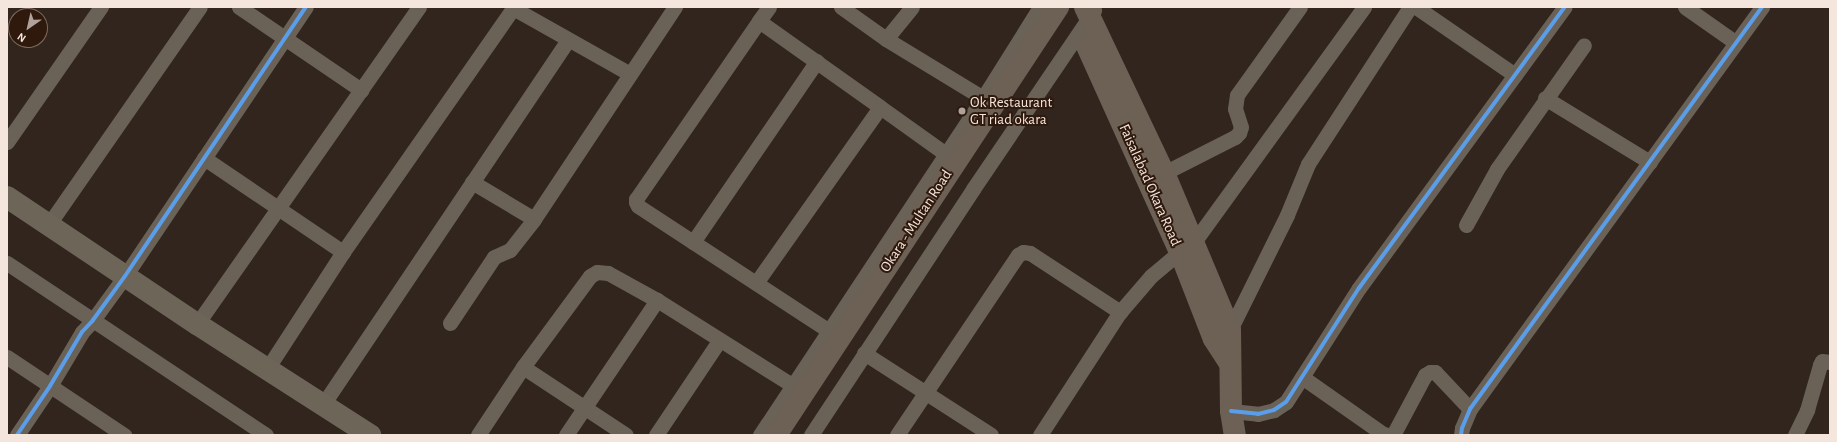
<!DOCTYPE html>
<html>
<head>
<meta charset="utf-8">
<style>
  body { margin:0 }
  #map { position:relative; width:1837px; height:442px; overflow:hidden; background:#31251e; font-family:"Alegreya Sans",sans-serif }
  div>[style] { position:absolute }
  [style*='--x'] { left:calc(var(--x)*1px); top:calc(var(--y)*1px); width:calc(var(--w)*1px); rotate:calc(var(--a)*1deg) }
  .street>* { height:15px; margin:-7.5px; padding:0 7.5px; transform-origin:7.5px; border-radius:7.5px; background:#6a6257 }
  .secondary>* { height:22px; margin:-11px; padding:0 11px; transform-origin:11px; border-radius:11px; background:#6d6557 }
  .primary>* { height:22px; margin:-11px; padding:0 11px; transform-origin:11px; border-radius:11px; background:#6c6154 }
  .cycleway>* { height:4px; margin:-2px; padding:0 2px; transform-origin:2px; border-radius:2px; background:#5a9eea }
  .dots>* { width:11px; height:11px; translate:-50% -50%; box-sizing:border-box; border:2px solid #2f190d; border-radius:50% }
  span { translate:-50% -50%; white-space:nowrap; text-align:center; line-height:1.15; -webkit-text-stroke:4px #2f190d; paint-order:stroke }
  .poi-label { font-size:15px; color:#f4e5dd }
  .left { translate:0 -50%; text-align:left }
  .street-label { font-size:15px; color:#f4e5dd }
  .frame { position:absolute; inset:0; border:8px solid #f4e5dd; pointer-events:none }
  .north { position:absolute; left:8px; top:8px; width:40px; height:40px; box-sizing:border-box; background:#2f190d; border:1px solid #7e6b60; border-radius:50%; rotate:214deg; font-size:11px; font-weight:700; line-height:16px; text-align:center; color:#f4e5dd }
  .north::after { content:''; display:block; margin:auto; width:14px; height:18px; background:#b0a29a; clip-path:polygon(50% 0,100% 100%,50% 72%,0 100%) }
</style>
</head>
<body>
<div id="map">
  <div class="street">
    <div style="--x:239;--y:7;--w:148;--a:34.2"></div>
    <div style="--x:769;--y:7;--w:17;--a:126"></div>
    <div style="--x:759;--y:21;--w:148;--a:35.4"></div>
    <div style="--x:841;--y:7;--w:55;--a:35.4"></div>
    <div style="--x:886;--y:39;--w:114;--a:31.3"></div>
    <div style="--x:1416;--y:7;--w:120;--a:34.5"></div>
    <div style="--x:1685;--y:7;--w:62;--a:35.2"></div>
    <div style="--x:513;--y:8;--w:134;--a:29.4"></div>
    <div style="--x:759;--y:21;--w:216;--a:124.6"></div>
    <div style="--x:636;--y:199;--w:3;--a:90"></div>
    <div style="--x:636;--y:202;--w:4;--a:63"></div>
    <div style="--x:638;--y:206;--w:228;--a:33.2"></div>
    <div style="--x:886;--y:39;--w:41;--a:-50.9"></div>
    <div style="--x:1545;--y:98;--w:123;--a:31.4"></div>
    <div style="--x:7;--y:142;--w:165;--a:-55.2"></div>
    <div style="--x:204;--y:158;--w:168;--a:34.1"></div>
    <div style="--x:1164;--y:173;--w:80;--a:-26.9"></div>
    <div style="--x:1235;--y:137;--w:6;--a:-45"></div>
    <div style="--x:1239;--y:133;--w:6;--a:-72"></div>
    <div style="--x:1241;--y:127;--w:19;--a:-108"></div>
    <div style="--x:1235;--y:109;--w:14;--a:-82"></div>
    <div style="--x:1237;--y:95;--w:108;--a:-54.4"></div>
    <div style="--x:472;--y:182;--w:72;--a:30.8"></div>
    <div style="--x:49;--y:224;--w:264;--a:-55.2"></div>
    <div style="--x:1466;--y:225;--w:64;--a:-61"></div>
    <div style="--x:1497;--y:169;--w:151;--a:-54.9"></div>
    <div style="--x:693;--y:242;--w:219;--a:-55.6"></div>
    <div style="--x:1194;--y:242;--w:290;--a:-54.1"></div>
    <div style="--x:7;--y:263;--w:311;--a:33.6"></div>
    <div style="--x:756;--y:283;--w:215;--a:-54.8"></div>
    <div style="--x:880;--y:107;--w:81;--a:35.5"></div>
    <div style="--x:450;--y:323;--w:79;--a:-56.3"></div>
    <div style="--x:494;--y:257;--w:17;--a:-24"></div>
    <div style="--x:510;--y:250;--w:39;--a:-52"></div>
    <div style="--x:534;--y:219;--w:255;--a:-56.4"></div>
    <div style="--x:197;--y:324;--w:387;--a:-55"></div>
    <div style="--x:1230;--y:330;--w:128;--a:-63.6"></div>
    <div style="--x:1287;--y:215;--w:55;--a:-67.6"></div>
    <div style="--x:1308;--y:164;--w:187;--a:-57"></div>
    <div style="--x:864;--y:353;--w:151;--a:32.8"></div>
    <div style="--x:7;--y:357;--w:141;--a:33.7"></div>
    <div style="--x:523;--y:367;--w:123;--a:33.4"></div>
    <div style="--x:267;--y:369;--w:140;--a:-57"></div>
    <div style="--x:343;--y:252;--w:299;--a:-55.1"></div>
    <div style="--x:1302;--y:377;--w:99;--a:35.1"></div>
    <div style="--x:1383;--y:434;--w:5;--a:11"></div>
    <div style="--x:322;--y:406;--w:441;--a:-56.1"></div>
    <div style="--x:1231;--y:411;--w:27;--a:6"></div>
    <div style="--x:1258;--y:414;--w:16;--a:-14"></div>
    <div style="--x:1274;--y:410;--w:14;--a:-34"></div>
    <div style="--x:1286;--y:402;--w:135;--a:-57.4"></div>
    <div style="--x:1359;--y:288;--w:348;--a:-53.8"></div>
    <div style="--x:17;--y:435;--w:59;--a:-56"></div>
    <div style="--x:50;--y:386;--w:63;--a:-59.3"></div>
    <div style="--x:82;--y:332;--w:16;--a:-47"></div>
    <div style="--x:93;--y:320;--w:54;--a:-54"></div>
    <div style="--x:125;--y:276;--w:324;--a:-56.1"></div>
    <div style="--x:478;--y:435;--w:82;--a:-56.5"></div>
    <div style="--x:523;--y:367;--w:113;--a:-53.6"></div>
    <div style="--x:590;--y:276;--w:8;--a:-30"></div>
    <div style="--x:597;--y:272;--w:11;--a:5"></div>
    <div style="--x:608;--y:273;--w:56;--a:28.9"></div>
    <div style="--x:657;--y:300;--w:160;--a:32.2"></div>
    <div style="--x:566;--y:435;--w:163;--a:-56"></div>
    <div style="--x:656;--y:435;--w:113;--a:-56.2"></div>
    <div style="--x:760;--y:435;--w:404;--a:-56.5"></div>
    <div style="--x:983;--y:98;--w:107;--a:-57.9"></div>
    <div style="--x:811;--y:435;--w:295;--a:-56.6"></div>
    <div style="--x:973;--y:189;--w:216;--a:-55.9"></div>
    <div style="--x:897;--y:435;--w:217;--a:-56.1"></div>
    <div style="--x:1018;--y:255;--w:6;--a:-31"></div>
    <div style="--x:1023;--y:252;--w:7;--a:8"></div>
    <div style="--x:1030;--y:253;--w:108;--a:33.2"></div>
    <div style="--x:1040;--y:435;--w:147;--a:-57"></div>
    <div style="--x:1120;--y:312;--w:48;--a:-49.3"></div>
    <div style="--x:1151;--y:276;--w:38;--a:-40"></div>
    <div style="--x:1393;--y:435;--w:68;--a:-61.9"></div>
    <div style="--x:1425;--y:375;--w:6;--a:-31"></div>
    <div style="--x:1430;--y:372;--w:5;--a:0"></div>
    <div style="--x:1435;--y:372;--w:51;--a:46.6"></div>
    <div style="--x:1461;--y:435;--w:7;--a:-82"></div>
    <div style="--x:1462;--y:428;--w:21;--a:-67"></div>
    <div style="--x:1470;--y:409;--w:497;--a:-54"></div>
    <div style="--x:1795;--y:435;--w:28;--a:-64"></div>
    <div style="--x:1807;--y:410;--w:47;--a:-73.9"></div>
    <div style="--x:1820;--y:365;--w:4;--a:-63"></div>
    <div style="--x:1822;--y:361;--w:8;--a:7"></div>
  </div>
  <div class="secondary">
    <div style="--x:7;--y:197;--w:229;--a:33.8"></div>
    <div style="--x:197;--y:324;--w:206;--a:32.7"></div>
  </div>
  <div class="primary">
    <div style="--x:1085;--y:7;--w:184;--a:64.6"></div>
    <div style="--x:1164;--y:173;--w:170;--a:67.2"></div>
    <div style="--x:1230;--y:330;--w:81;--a:89.3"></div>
    <div style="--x:1231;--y:411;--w:24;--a:81"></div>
    <div style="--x:1087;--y:46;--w:226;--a:65.7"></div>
    <div style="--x:1180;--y:252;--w:93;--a:68.7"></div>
    <div style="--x:1214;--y:339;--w:30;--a:57"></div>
    <div style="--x:776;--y:435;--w:513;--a:-56.62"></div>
  </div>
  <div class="cycleway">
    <div style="--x:1231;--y:411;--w:27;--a:6"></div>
    <div style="--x:1258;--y:414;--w:16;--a:-14"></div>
    <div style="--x:1274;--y:410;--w:14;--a:-34"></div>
    <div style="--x:1286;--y:402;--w:135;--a:-57.4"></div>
    <div style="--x:1359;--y:288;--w:348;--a:-53.8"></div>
    <div style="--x:17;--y:435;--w:59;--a:-56"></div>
    <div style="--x:50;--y:386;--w:63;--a:-59.3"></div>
    <div style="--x:82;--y:332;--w:16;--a:-47"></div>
    <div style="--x:93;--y:320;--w:54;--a:-54"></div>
    <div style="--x:125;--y:276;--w:324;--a:-56.1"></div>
    <div style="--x:1461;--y:435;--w:7;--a:-82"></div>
    <div style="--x:1462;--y:428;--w:21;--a:-67"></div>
    <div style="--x:1470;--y:409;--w:497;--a:-54"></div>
  </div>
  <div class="dots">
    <div style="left:962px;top:111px;background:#b0a29a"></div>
  </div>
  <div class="poi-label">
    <span class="left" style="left:970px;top:111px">Ok Restaurant<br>GT riad okara</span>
  </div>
  <div class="street-label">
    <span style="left:1150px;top:185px;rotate:66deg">Faisalabad Okara Road</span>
    <span style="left:916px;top:221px;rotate:-57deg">Okara - Multan Road</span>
  </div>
  <div class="frame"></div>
  <div class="north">N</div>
</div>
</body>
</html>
